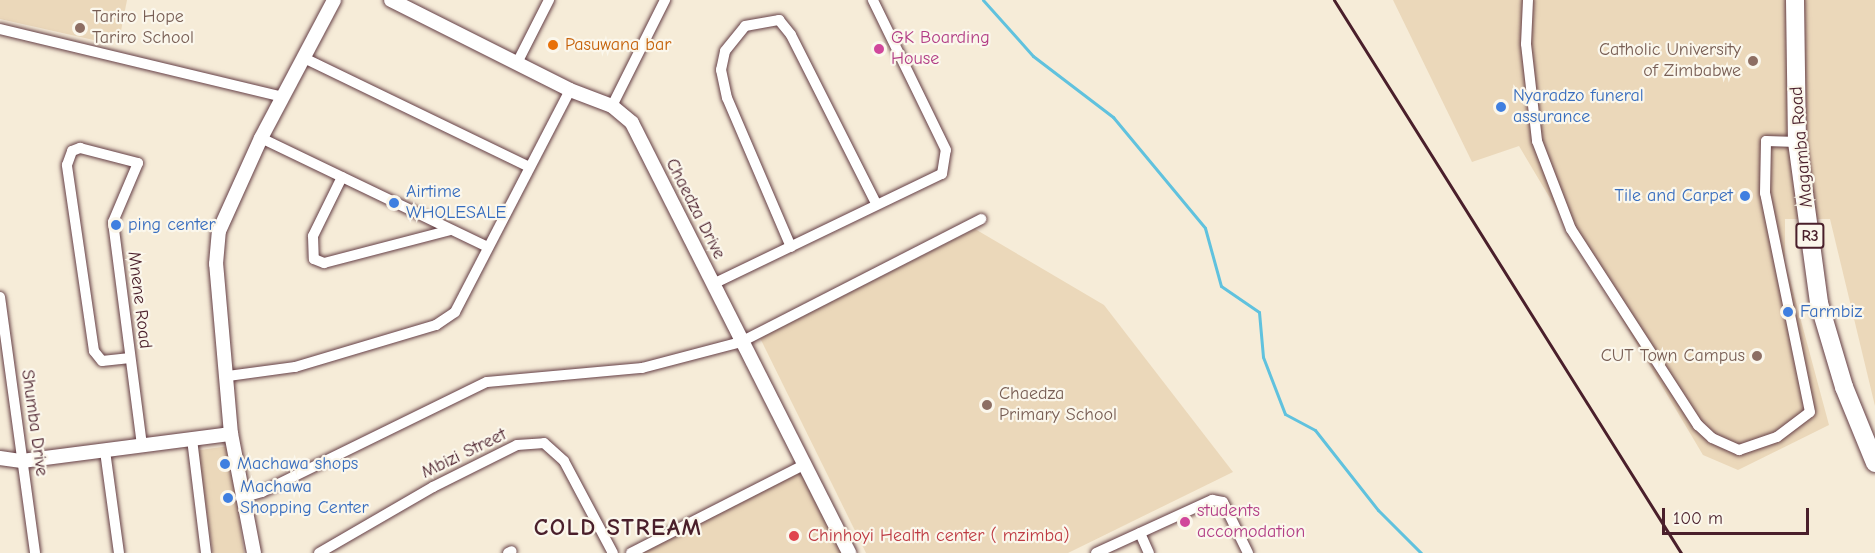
<!DOCTYPE html>
<html>
<head>
<meta charset="utf-8">
<style>
  body { margin:0 }
  #map { position:relative; width:1875px; height:553px; overflow:hidden; background:#f6ecd8; font-family:"Comic Neue",sans-serif }
  div>[style] { position:absolute }
  [style*='--x'] { left:calc(var(--x)*1px); top:calc(var(--y)*1px); width:calc(var(--w)*1px); rotate:calc(var(--a)*1deg) }
  .built>* { inset:0; background:#ebd8ba; transform-origin:0 0 }
  .stream>* { height:3px; margin:-1.5px; padding:0 1.5px; transform-origin:1.5px; border-radius:1.5px; background:#60c2de }
  .roads { filter:drop-shadow(0 0 2px #643e45) drop-shadow(0 0 2px #643e45) }
  .minor>* { height:10px; margin:-5px; padding:0 5px; transform-origin:5px; border-radius:5px; background:#fff }
  .tertiary>* { height:14px; margin:-7px; padding:0 7px; transform-origin:7px; border-radius:7px; background:#fff }
  .trunk>* { height:18px; margin:-9px; padding:0 9px; transform-origin:9px; border-radius:9px; background:#fff }
  .rail>* { height:3px; margin:-1.5px; padding:0 1.5px; transform-origin:1.5px; border-radius:1.5px; background:#4a1f2b }
  .dots>* { width:16px; height:16px; translate:-50% -50%; box-sizing:border-box; border:3px solid #fbf7ec; border-radius:50% }
  span { translate:-50% -50%; white-space:nowrap; text-align:center; line-height:1.15; -webkit-text-stroke:4.5px #fbf7ec; paint-order:stroke }
  .shield-label span { padding:2px 4px; background:#fbf7ec; border:2px solid; border-radius:4px; -webkit-text-stroke-width:0 }
  .shield-label { font-size:16px; color:#4a1f2b; font-weight:700 }
  .education-label { font-size:18px; color:#785e54 }
  .left { translate:0 -50%; text-align:left }
  .right { translate:-100% -50%; text-align:right }
  .hotel-label { font-size:18px; color:#b23c85 }
  .food-label { font-size:18px; color:#c56008 }
  .shop-label { font-size:18px; color:#366cbe }
  .street-label { font-size:18px; color:#4a1f2b }
  .health-label { font-size:18px; color:#be3a42 }
  .district-label { font-size:24px; color:#4a1f2b; font-weight:700; letter-spacing:1.5px }
  .scale { position:absolute; left:1662px; top:508px; width:147px; height:27px; box-sizing:border-box; border:3px solid #4a1f2b; border-top:0; padding-left:8px; font-size:18px; line-height:21px; white-space:nowrap; color:#4a1f2b; -webkit-text-stroke:4px #fbf7ec; paint-order:stroke }
</style>
</head>
<body>
<div id="map">
  <div class="built">
    <div style="clip-path:polygon(0 0,127px 0,120px 36px,107px 43px,0 19px)"></div>
    <div style="clip-path:polygon(1393px 0,1875px 0,1875px 406px,1830px 219px,1785px 219px,1785px 261px,1829px 425px,1738px 470px,1703px 455px,1519px 146px,1472px 162px)"></div>
    <div style="clip-path:polygon(975px 229px,1104px 305px,1233px 472px,1068px 553px,866px 553px,760px 338px)"></div>
    <div style="left:229px;top:446px;width:108px;height:31px;rotate:82deg"></div>
    <div style="clip-path:polygon(802px 469px,844px 553px,641px 553px)"></div>
  </div>
  <div class="stream">
    <div style="--x:983;--y:0;--w:75;--a:48.2"></div>
    <div style="--x:1033;--y:56;--w:101;--a:37.3"></div>
    <div style="--x:1113;--y:117;--w:144;--a:50.3"></div>
    <div style="--x:1205;--y:228;--w:60;--a:74.6"></div>
    <div style="--x:1221;--y:286;--w:46;--a:34.4"></div>
    <div style="--x:1259;--y:312;--w:45;--a:84.9"></div>
    <div style="--x:1263;--y:357;--w:61;--a:68.9"></div>
    <div style="--x:1285;--y:414;--w:34;--a:28"></div>
    <div style="--x:1315;--y:430;--w:102;--a:51.8"></div>
    <div style="--x:1378;--y:510;--w:61;--a:45"></div>
  </div>
  <div class="roads">
    <div class="minor">
      <div style="--x:1528;--y:0;--w:44;--a:92.6"></div>
      <div style="--x:1526;--y:44;--w:98;--a:83.5"></div>
      <div style="--x:1537;--y:141;--w:94;--a:68.9"></div>
      <div style="--x:1571;--y:229;--w:234;--a:57.1"></div>
      <div style="--x:1698;--y:425;--w:19;--a:43"></div>
      <div style="--x:1712;--y:438;--w:30;--a:24"></div>
      <div style="--x:1739;--y:450;--w:40;--a:-18.9"></div>
      <div style="--x:1777;--y:437;--w:41;--a:-37.1"></div>
      <div style="--x:1810;--y:412;--w:224;--a:-101.6"></div>
      <div style="--x:1765;--y:193;--w:52;--a:-88.9"></div>
      <div style="--x:1766;--y:141;--w:31;--a:2"></div>
      <div style="--x:0;--y:29;--w:291;--a:13.5"></div>
      <div style="--x:304;--y:58;--w:248;--a:25.8"></div>
      <div style="--x:517;--y:63;--w:71;--a:-63.1"></div>
      <div style="--x:612;--y:106;--w:119;--a:-63.4"></div>
      <div style="--x:261;--y:138;--w:251;--a:25.7"></div>
      <div style="--x:342;--y:177;--w:66;--a:116.2"></div>
      <div style="--x:313;--y:236;--w:23;--a:88"></div>
      <div style="--x:314;--y:259;--w:11;--a:22"></div>
      <div style="--x:324;--y:263;--w:131;--a:-14.6"></div>
      <div style="--x:791;--y:247;--w:162;--a:-113.2"></div>
      <div style="--x:727;--y:98;--w:29;--a:-102"></div>
      <div style="--x:721;--y:70;--w:19;--a:-78"></div>
      <div style="--x:725;--y:51;--w:32;--a:-51"></div>
      <div style="--x:745;--y:26;--w:35;--a:-10"></div>
      <div style="--x:779;--y:20;--w:19;--a:51"></div>
      <div style="--x:791;--y:35;--w:188;--a:63.2"></div>
      <div style="--x:713;--y:284;--w:254;--a:-25.7"></div>
      <div style="--x:942;--y:174;--w:24;--a:-81"></div>
      <div style="--x:946;--y:150;--w:167;--a:-116"></div>
      <div style="--x:0;--y:297;--w:258;--a:82.2"></div>
      <div style="--x:130;--y:358;--w:28;--a:174"></div>
      <div style="--x:102;--y:361;--w:13;--a:-129"></div>
      <div style="--x:94;--y:351;--w:188;--a:-98.3"></div>
      <div style="--x:67;--y:165;--w:15;--a:-70"></div>
      <div style="--x:72;--y:151;--w:9;--a:-21"></div>
      <div style="--x:80;--y:148;--w:60;--a:14.5"></div>
      <div style="--x:138;--y:163;--w:64;--a:113"></div>
      <div style="--x:113;--y:222;--w:225;--a:82.6"></div>
      <div style="--x:228;--y:376;--w:68;--a:-7.7"></div>
      <div style="--x:295;--y:367;--w:147;--a:-16.6"></div>
      <div style="--x:436;--y:325;--w:23;--a:-34"></div>
      <div style="--x:455;--y:312;--w:250;--a:-62.6"></div>
      <div style="--x:192;--y:439;--w:115;--a:83"></div>
      <div style="--x:105;--y:451;--w:103;--a:82.2"></div>
      <div style="--x:241;--y:498;--w:22;--a:-16"></div>
      <div style="--x:262;--y:492;--w:250;--a:-26.1"></div>
      <div style="--x:487;--y:382;--w:156;--a:-5.2"></div>
      <div style="--x:642;--y:368;--w:102;--a:-14.7"></div>
      <div style="--x:741;--y:342;--w:270;--a:-27.1"></div>
      <div style="--x:1140;--y:533;--w:22;--a:66"></div>
      <div style="--x:319;--y:553;--w:132;--a:-30.1"></div>
      <div style="--x:433;--y:487;--w:94;--a:-26.6"></div>
      <div style="--x:517;--y:445;--w:27;--a:-4"></div>
      <div style="--x:544;--y:443;--w:27;--a:42"></div>
      <div style="--x:564;--y:461;--w:104;--a:62"></div>
      <div style="--x:508;--y:553;--w:4;--a:-27"></div>
      <div style="--x:631;--y:553;--w:194;--a:-27"></div>
      <div style="--x:1096;--y:553;--w:128;--a:-24.6"></div>
      <div style="--x:1212;--y:500;--w:11;--a:10"></div>
      <div style="--x:1223;--y:502;--w:57;--a:63.9"></div>
    </div>
    <div class="tertiary">
      <div style="--x:391;--y:0;--w:200;--a:26.7"></div>
      <div style="--x:570;--y:90;--w:45;--a:20.9"></div>
      <div style="--x:612;--y:106;--w:26;--a:40"></div>
      <div style="--x:632;--y:123;--w:482;--a:63.2"></div>
      <div style="--x:0;--y:458;--w:22;--a:8"></div>
      <div style="--x:22;--y:461;--w:211;--a:-7.4"></div>
      <div style="--x:254;--y:553;--w:121;--a:-100.9"></div>
      <div style="--x:231;--y:434;--w:171;--a:-95"></div>
      <div style="--x:216;--y:264;--w:33;--a:-85"></div>
      <div style="--x:219;--y:231;--w:102;--a:-65.7"></div>
      <div style="--x:261;--y:138;--w:156;--a:-62.1"></div>
    </div>
    <div class="trunk">
      <div style="--x:1795;--y:0;--w:142;--a:89.2"></div>
      <div style="--x:1797;--y:142;--w:162;--a:82.2"></div>
      <div style="--x:1819;--y:303;--w:88;--a:73.4"></div>
      <div style="--x:1844;--y:387;--w:82;--a:67.8"></div>
    </div>
  </div>
  <div class="rail">
    <div style="--x:1334;--y:0;--w:653;--a:57.89"></div>
  </div>
  <div class="dots">
    <div style="left:80px;top:28px;background:#8d6e63"></div>
    <div style="left:553px;top:45px;background:#e8710a"></div>
    <div style="left:879px;top:49px;background:#d1479c"></div>
    <div style="left:1753px;top:61px;background:#8d6e63"></div>
    <div style="left:1501px;top:107px;background:#3f7fe0"></div>
    <div style="left:1745px;top:196px;background:#3f7fe0"></div>
    <div style="left:394px;top:203px;background:#3f7fe0"></div>
    <div style="left:116px;top:225px;background:#3f7fe0"></div>
    <div style="left:1788px;top:312px;background:#3f7fe0"></div>
    <div style="left:1757px;top:356px;background:#8d6e63"></div>
    <div style="left:987px;top:405px;background:#8d6e63"></div>
    <div style="left:225px;top:464px;background:#3f7fe0"></div>
    <div style="left:228px;top:498px;background:#3f7fe0"></div>
    <div style="left:1185px;top:522px;background:#d1479c"></div>
    <div style="left:794px;top:536px;background:#e0444e"></div>
  </div>
  <div class="shield-label">
    <span style="left:1810px;top:236px">R3</span>
  </div>
  <div class="education-label">
    <span class="left" style="left:92px;top:28px">Tariro Hope<br>Tariro School</span>
    <span class="right" style="left:1741px;top:61px">Catholic University<br>of Zimbabwe</span>
    <span class="right" style="left:1745px;top:356px">CUT Town Campus</span>
    <span class="left" style="left:999px;top:405px">Chaedza<br>Primary School</span>
  </div>
  <div class="hotel-label">
    <span class="left" style="left:891px;top:49px">GK Boarding<br>House</span>
    <span class="left" style="left:1197px;top:522px">students<br>accomodation</span>
  </div>
  <div class="food-label">
    <span class="left" style="left:565px;top:45px">Pasuwana bar</span>
  </div>
  <div class="shop-label">
    <span class="left" style="left:1513px;top:107px">Nyaradzo funeral<br>assurance</span>
    <span class="left" style="left:406px;top:203px">Airtime<br>WHOLESALE</span>
    <span class="right" style="left:1733px;top:196px">Tile and Carpet</span>
    <span class="left" style="left:128px;top:225px">ping center</span>
    <span class="left" style="left:1800px;top:312px">Farmbiz</span>
    <span class="left" style="left:237px;top:464px">Machawa shops</span>
    <span class="left" style="left:240px;top:498px">Machawa<br>Shopping Center</span>
  </div>
  <div class="street-label">
    <span style="left:1802px;top:147px;rotate:-95deg">Magamba Road</span>
    <span style="left:695px;top:209px;rotate:63deg">Chaedza Drive</span>
    <span style="left:139px;top:300px;rotate:83deg">Mnene Road</span>
    <span style="left:34px;top:423px;rotate:82deg">Shumba Drive</span>
    <span style="left:464px;top:454px;rotate:-26deg">Mbizi Street</span>
  </div>
  <div class="health-label">
    <span class="left" style="left:808px;top:536px">Chinhoyi Health center ( mzimba)</span>
  </div>
  <div class="district-label">
    <span style="left:618px;top:528px">COLD STREAM</span>
  </div>
  <div class="scale">100 m</div>
</div>
</body>
</html>
